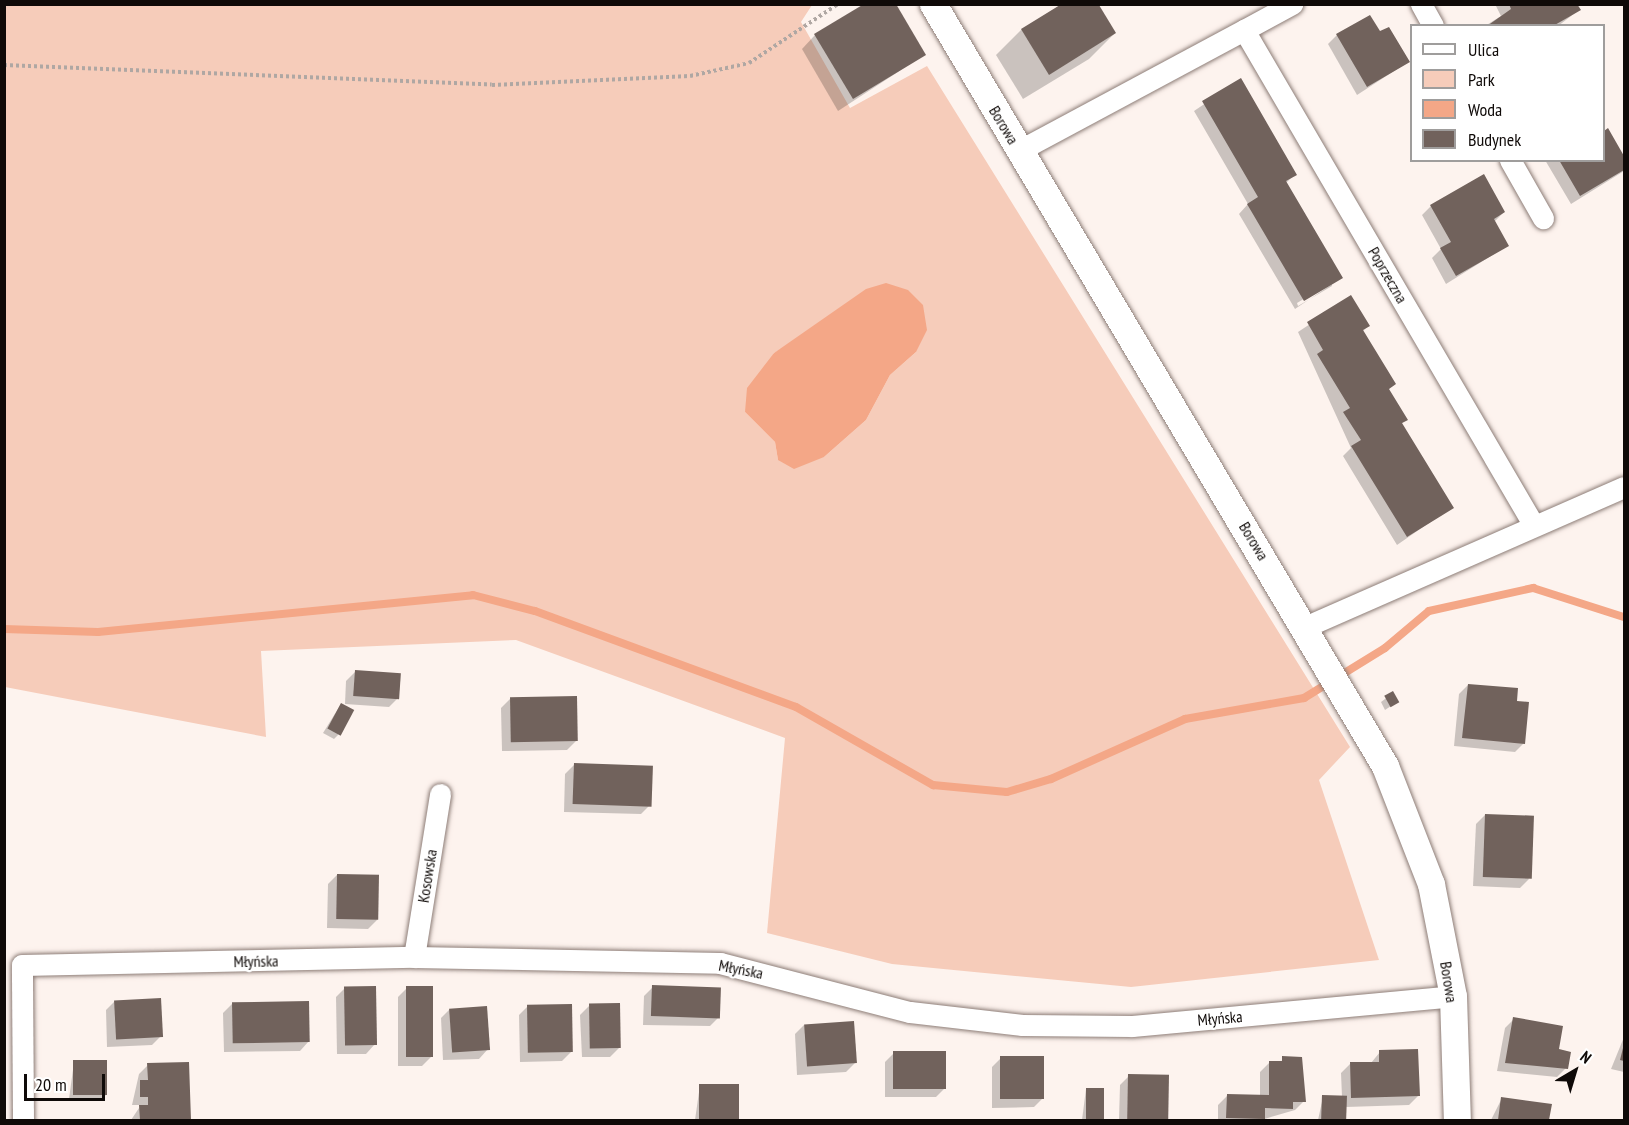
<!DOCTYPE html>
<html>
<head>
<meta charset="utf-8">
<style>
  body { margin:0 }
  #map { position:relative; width:1629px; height:1125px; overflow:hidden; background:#fdf3ee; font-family:"PT Sans Narrow",sans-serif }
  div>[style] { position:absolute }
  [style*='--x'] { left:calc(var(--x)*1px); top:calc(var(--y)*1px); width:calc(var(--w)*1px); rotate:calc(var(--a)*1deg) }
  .green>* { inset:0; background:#f6ccba }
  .water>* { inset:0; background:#f4a787 }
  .shadow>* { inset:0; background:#0003 }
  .stream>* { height:8px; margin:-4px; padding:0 4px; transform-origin:4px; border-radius:4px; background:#f4a787 }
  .building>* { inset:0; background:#71625c; transform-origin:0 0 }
  .path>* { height:4px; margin-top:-2px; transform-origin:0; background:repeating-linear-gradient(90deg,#afa7a3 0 3px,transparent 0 6px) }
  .roads { filter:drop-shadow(0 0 2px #8d7d77) drop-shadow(0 0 2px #8d7d77) }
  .minor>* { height:21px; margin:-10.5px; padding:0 10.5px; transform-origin:10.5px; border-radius:10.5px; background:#fff }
  .tertiary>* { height:27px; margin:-13.5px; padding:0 13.5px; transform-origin:13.5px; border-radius:13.5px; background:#fff }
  span { translate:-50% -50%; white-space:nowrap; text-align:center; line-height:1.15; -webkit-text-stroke:4.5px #fff; paint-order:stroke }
  .street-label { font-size:16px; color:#0f0a08 }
  .frame { position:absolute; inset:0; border:6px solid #0f0a08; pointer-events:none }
  .legend { position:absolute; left:1410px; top:24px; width:195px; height:138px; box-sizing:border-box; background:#fff; border:2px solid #9f9d9c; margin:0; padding:8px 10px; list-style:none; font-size:18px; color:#0f0a08 }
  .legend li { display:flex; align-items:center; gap:12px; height:30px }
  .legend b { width:30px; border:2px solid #9f9d9c }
  .north { position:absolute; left:1545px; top:1041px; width:60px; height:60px; -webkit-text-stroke:4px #fff; paint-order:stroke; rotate:38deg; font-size:16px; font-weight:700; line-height:24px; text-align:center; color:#0f0a08 }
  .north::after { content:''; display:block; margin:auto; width:21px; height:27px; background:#0f0a08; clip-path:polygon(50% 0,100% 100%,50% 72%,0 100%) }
  .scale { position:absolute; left:24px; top:1074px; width:81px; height:27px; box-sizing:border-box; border:3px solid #0f0a08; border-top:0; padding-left:8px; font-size:18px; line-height:21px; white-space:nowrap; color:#0f0a08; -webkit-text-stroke:4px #fff; paint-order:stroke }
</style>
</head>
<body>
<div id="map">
  <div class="green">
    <div style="clip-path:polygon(evenodd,4px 5px,812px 5px,801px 22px,850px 108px,927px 66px,1350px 747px,1319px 780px,1379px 960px,1131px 987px,892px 964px,767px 933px,785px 738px,516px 640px,261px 651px,266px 737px,5px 687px,4px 5px,817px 328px,916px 352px,890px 375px,866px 420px,824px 457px,778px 460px,775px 442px,745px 412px,774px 353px,817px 328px)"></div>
  </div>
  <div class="water">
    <div style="clip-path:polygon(886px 283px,908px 290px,923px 305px,927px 330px,916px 352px,890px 375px,866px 420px,824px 457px,794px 469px,778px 460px,775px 442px,745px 412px,747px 388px,774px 353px,866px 289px)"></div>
  </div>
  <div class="shadow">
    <div style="clip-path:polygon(1062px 4px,1097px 4px,1115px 33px,1089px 59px,1023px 99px,996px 55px,1021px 30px)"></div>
    <div style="clip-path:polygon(1495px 4px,1576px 4px,1579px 10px,1558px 26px,1485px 26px,1501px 16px)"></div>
    <div style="clip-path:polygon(1379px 34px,1408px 62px,1357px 95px,1328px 44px,1337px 35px)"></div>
    <div style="clip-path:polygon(815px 35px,924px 55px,838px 111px,802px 49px)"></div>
    <div style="clip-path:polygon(evenodd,1240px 80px,1295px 174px,1285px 184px,1341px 278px,1295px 309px,1239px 214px,1248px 204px,1194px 111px,1240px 80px,1332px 282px,1332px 286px,1298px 306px,1297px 303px,1332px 282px)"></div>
    <div style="clip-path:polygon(1608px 130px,1624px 159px,1624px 171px,1571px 204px,1545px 160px,1604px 160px)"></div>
    <div style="clip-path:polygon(1431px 206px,1504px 212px,1494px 222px,1507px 246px,1446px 284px,1432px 258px,1441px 249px,1422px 215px)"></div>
    <div style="clip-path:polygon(1351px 297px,1368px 326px,1362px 332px,1388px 390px,1406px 420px,1401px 424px,1452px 507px,1397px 545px,1343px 456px,1351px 448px,1298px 332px)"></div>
    <div style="clip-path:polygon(355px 672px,398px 698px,389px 707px,345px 704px,346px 681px)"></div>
    <div style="clip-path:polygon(1468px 685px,1515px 702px,1524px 743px,1515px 752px,1454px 746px,1459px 694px)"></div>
    <div style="clip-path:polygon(1393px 693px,1397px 702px,1385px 710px,1381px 702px)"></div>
    <div style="clip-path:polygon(510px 699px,576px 741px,567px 750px,502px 751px,501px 708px)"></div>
    <div style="clip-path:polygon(341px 704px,338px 735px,334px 739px,323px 733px)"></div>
    <div style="clip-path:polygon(574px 765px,650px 805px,641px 814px,564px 812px,565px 774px)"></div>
    <div style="clip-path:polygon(1485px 815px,1529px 879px,1520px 888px,1473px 886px,1476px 824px)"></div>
    <div style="clip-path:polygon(337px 875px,377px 920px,368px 929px,327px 928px,328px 884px)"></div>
    <div style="clip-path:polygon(653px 987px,719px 1017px,710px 1026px,643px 1025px,644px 996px)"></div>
    <div style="clip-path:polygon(345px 988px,375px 1044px,366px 1054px,337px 1054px,336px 997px)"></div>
    <div style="clip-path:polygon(407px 988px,431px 1057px,422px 1066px,398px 1066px,398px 997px)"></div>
    <div style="clip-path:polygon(115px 1001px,161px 1036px,152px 1045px,107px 1047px,106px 1010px)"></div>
    <div style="clip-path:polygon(232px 1004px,309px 1041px,300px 1051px,224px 1052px,223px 1013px)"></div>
    <div style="clip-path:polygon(528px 1006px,571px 1052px,562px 1061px,520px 1062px,519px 1015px)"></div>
    <div style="clip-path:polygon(589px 1006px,619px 1048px,610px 1057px,582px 1057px,580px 1015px)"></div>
    <div style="clip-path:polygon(450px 1009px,488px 1049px,479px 1059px,443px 1060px,441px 1018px)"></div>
    <div style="clip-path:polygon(1514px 1019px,1566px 1068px,1557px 1077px,1497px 1071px,1505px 1028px)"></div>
    <div style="clip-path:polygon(804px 1025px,855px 1063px,846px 1072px,797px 1075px,795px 1034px)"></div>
    <div style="clip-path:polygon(1624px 1037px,1624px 1072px,1611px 1069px)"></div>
    <div style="clip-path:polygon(1380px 1052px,1418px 1096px,1409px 1105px,1346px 1107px,1343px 1120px,1318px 1120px,1323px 1097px,1342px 1097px,1341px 1073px,1350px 1064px,1371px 1063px)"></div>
    <div style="clip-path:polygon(894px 1053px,945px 1088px,936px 1097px,885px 1097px,885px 1062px)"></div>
    <div style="clip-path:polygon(1001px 1058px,1043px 1098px,1034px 1107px,992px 1108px,992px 1067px)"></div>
    <div style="clip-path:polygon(1300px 1059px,1304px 1101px,1295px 1110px,1261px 1120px,1218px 1120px,1218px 1105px,1227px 1096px,1260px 1096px,1260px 1072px,1270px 1062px)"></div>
    <div style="clip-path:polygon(74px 1062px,106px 1095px,101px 1099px,69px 1099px)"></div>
    <div style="clip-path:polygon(187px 1064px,189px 1120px,131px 1120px,141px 1105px,132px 1105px,139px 1074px,148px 1065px)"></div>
    <div style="clip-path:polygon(1129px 1076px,1166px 1119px,1165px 1120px,1119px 1120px,1120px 1085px)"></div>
    <div style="clip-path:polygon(700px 1085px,738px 1119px,695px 1120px)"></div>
    <div style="clip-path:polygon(1086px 1089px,1102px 1120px,1082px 1120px)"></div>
    <div style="clip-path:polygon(1502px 1098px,1550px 1105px,1548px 1120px,1491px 1120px)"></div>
  </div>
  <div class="stream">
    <div style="--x:4;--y:629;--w:94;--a:1.8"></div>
    <div style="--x:98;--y:632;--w:377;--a:-5.6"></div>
    <div style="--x:473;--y:595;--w:64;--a:14.5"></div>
    <div style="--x:535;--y:611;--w:278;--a:20.2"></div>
    <div style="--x:796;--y:707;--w:158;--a:29.7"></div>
    <div style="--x:933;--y:785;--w:74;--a:5.4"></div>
    <div style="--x:1007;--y:792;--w:46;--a:-16.5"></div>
    <div style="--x:1051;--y:779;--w:147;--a:-24.1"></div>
    <div style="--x:1185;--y:719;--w:121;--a:-10"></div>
    <div style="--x:1304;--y:698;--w:95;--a:-31.7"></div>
    <div style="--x:1385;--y:648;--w:57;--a:-40.1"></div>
    <div style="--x:1429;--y:611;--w:107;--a:-12.5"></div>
    <div style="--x:1533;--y:588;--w:96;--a:17.7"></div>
  </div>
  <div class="building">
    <div style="clip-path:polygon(864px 4px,896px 4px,926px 55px,853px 99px,814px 34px)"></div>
    <div style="clip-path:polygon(1509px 4px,1577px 4px,1581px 10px,1553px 26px,1487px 26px,1511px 9px)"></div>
    <div style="clip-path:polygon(1060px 5px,1099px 5px,1116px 33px,1049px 75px,1021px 29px)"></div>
    <div style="clip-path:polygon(1370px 15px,1380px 31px,1389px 27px,1410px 62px,1367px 87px,1336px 34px)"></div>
    <div style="clip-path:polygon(1241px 78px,1297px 175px,1286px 181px,1343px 278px,1304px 301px,1247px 204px,1258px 197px,1202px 101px)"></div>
    <div style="clip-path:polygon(1608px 128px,1624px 156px,1624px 170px,1580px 196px,1559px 160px,1604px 160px,1604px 131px)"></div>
    <div style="clip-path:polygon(1484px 174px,1505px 212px,1494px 219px,1509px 246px,1456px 276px,1440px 248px,1451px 242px,1430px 205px)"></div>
    <div style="clip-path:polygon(1351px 295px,1370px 326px,1363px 330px,1396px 384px,1389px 389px,1408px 420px,1402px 423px,1454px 508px,1407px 537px,1351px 446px,1361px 440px,1343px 412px,1350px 408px,1317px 354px,1323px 350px,1307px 322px)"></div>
    <div style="left:355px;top:670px;width:46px;height:26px;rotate:4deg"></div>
    <div style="clip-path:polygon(1468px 684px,1518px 688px,1517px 701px,1529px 702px,1525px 744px,1462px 738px)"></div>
    <div style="left:1393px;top:691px;width:13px;height:10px;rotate:61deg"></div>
    <div style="left:577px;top:696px;width:45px;height:67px;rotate:89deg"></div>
    <div style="left:341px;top:703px;width:15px;height:29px;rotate:28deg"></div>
    <div style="left:574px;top:763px;width:79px;height:41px;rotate:2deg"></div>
    <div style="left:1485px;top:814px;width:49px;height:63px;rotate:2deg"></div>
    <div style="left:337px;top:874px;width:42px;height:45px;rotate:1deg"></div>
    <div style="left:652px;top:985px;width:69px;height:31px;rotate:2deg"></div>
    <div style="left:376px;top:986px;width:59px;height:32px;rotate:89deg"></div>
    <div style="left:406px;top:986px;width:27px;height:71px"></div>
    <div style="left:161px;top:998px;width:39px;height:47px;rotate:87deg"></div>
    <div style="left:309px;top:1001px;width:41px;height:77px;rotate:89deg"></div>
    <div style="left:620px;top:1003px;width:45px;height:31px;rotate:89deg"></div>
    <div style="left:572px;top:1004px;width:48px;height:45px;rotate:89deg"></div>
    <div style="left:487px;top:1006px;width:44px;height:38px;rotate:86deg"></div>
    <div style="clip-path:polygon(1513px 1017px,1563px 1026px,1559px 1049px,1571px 1052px,1568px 1069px,1505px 1063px)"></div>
    <div style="left:854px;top:1021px;width:42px;height:50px;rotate:86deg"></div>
    <div style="clip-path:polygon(1624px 1044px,1624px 1061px,1620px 1060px)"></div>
    <div style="clip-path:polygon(1418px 1049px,1420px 1096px,1351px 1098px,1350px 1062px,1379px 1062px,1379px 1050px)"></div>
    <div style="left:893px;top:1051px;width:53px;height:38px"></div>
    <div style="left:1000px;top:1056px;width:44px;height:43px"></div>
    <div style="clip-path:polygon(1282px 1056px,1302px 1057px,1306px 1102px,1293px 1102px,1293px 1109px,1265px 1108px,1265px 1119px,1226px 1118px,1227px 1094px,1269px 1095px,1269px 1061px,1282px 1061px)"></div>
    <div style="left:73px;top:1060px;width:34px;height:35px"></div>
    <div style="clip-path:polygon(189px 1062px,191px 1120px,140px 1120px,139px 1105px,148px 1105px,148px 1097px,140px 1097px,140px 1080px,148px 1080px,147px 1063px)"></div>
    <div style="left:1128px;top:1074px;width:41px;height:45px;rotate:1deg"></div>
    <div style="left:699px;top:1084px;width:40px;height:35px"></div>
    <div style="left:1086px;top:1088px;width:18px;height:32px"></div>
    <div style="left:1322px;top:1095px;width:25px;height:24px;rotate:2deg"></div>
    <div style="clip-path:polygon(1501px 1097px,1552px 1104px,1549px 1120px,1498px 1120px)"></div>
  </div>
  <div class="path">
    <div style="--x:4;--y:65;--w:488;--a:2.3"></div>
    <div style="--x:492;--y:85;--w:198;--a:-2.6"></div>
    <div style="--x:690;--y:76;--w:60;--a:-12.4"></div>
    <div style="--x:749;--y:63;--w:107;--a:-33.5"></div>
  </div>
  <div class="roads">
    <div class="minor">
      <div style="--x:1421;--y:4;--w:25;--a:61"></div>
      <div style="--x:1244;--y:30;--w:55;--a:-28.4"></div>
      <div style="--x:1020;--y:150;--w:254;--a:-28.2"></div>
      <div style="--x:1244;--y:30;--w:572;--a:59.67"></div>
      <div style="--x:1510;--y:160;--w:67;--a:60.4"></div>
      <div style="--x:1305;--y:627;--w:348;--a:-23.7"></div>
      <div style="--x:414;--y:957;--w:165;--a:-80.9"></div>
      <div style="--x:23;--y:1120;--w:155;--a:-90.4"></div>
      <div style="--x:22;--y:965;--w:392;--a:-1.2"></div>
      <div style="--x:414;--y:957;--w:306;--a:1.1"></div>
      <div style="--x:720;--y:963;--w:196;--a:14.5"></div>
      <div style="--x:910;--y:1012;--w:113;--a:6.6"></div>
      <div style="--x:1022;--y:1025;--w:110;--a:0.5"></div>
      <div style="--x:1132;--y:1026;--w:322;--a:-5.3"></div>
    </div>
    <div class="tertiary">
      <div style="--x:933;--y:4;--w:886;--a:59.32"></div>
      <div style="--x:1385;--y:766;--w:127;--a:68.7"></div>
      <div style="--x:1431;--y:884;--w:114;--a:78.9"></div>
      <div style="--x:1453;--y:996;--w:124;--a:88.2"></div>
    </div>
  </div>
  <div class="street-label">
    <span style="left:1004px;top:125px;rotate:59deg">Borowa</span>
    <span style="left:1388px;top:275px;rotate:60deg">Poprzeczna</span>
    <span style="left:1254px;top:541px;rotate:59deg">Borowa</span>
    <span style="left:427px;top:876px;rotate:-81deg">Kosowska</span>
    <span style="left:256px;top:961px;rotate:-1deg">Młyńska</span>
    <span style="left:741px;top:969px;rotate:11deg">Młyńska</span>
    <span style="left:1449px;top:982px;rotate:81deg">Borowa</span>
    <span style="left:1220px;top:1018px;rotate:-5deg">Młyńska</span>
  </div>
  <div class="frame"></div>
  <ul class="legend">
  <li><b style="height:8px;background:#fff"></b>Ulica</li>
  <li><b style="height:16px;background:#f6ccba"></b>Park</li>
  <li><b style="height:16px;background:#f4a787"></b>Woda</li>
  <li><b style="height:16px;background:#71625c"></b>Budynek</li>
  </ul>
  <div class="north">N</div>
  <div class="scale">20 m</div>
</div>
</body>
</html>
